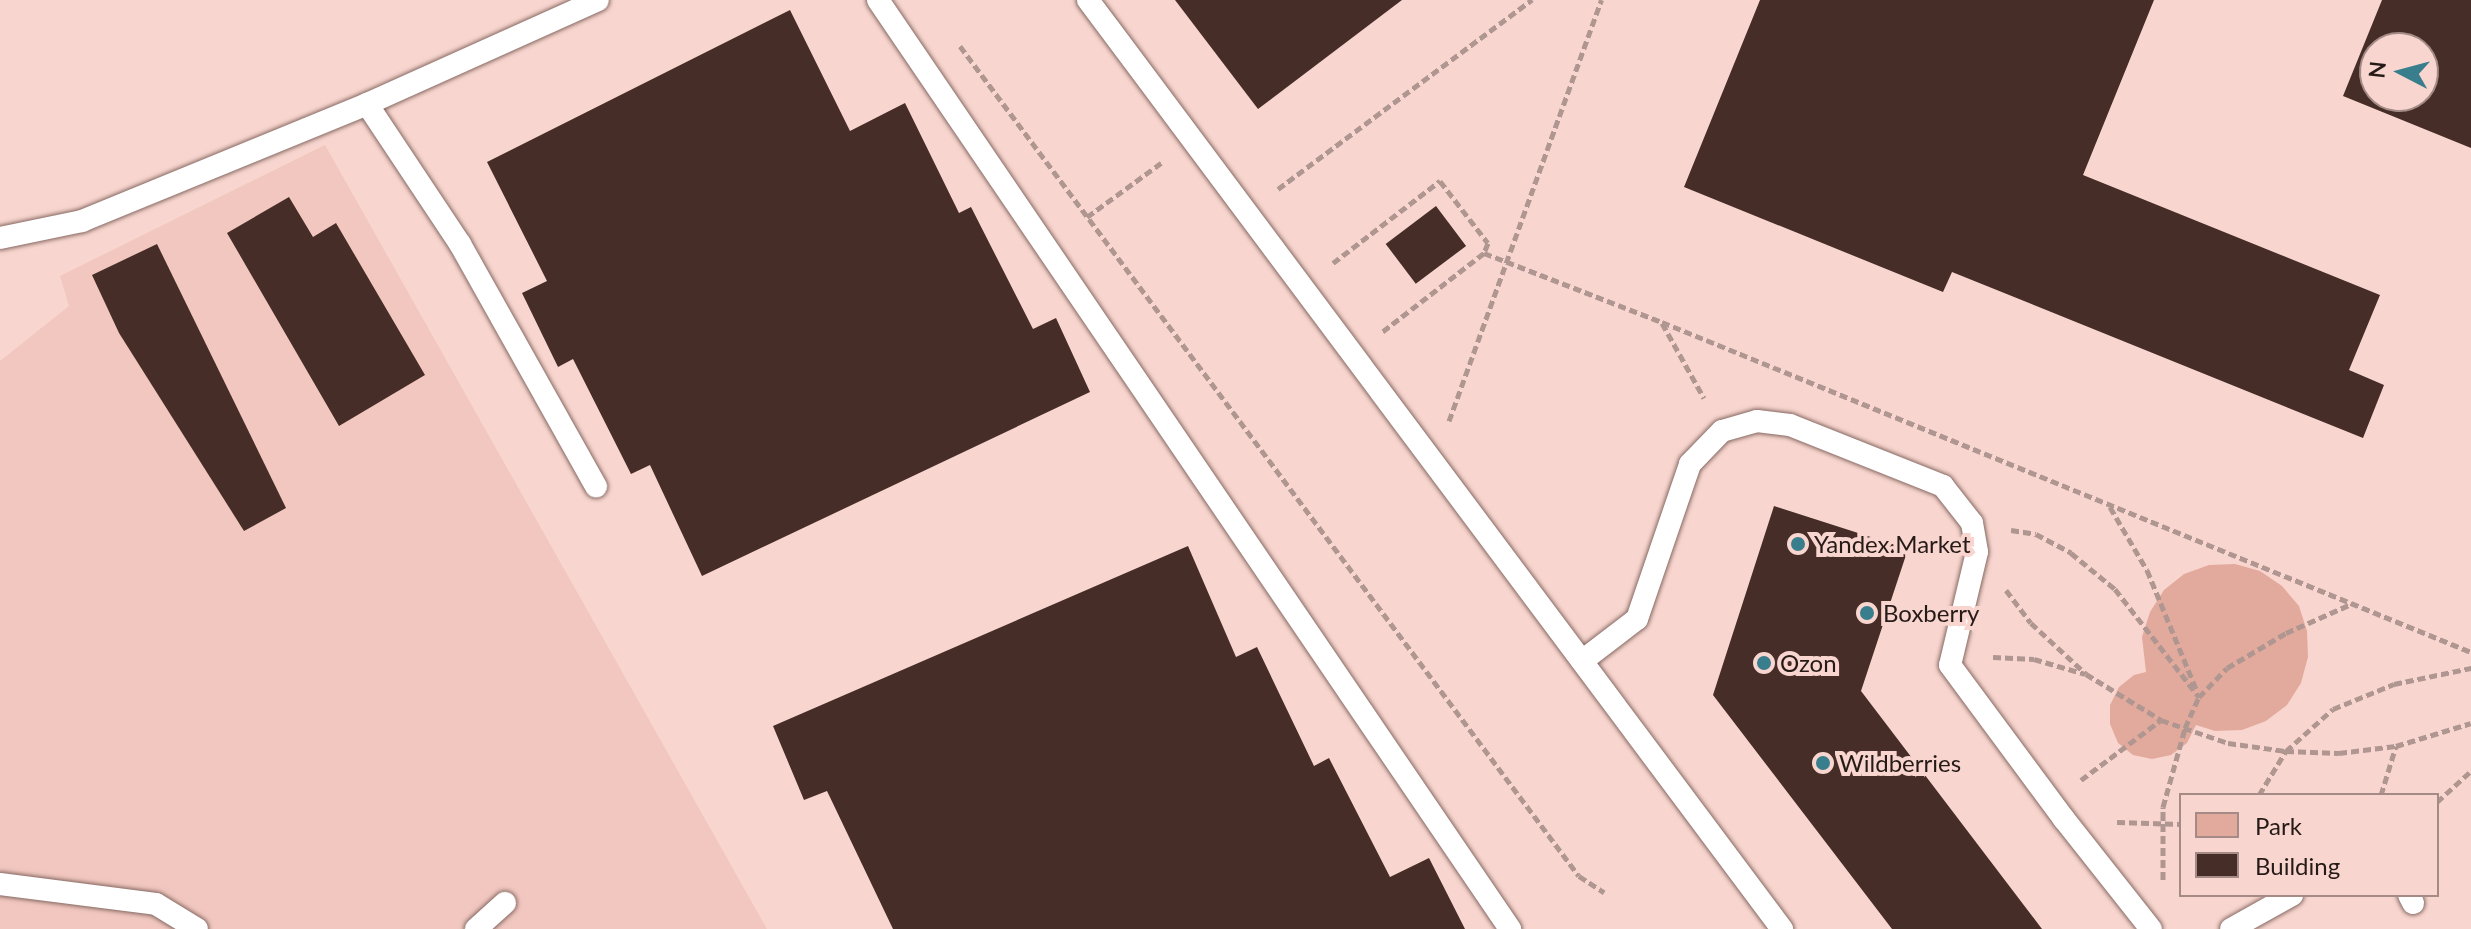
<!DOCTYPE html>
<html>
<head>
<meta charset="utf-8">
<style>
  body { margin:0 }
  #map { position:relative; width:2471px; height:929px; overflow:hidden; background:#f8d6cf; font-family:Lato,sans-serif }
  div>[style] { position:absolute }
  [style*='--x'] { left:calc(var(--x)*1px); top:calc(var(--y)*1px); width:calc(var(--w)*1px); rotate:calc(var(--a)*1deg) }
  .built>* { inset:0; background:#f1c7bf }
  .green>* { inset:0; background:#e2aa9d }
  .building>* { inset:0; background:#462d27; transform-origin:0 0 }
  .path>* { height:5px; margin-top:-2.5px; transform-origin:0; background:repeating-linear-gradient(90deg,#b09690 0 8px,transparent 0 12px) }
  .roads { filter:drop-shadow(0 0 2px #866963) drop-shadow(0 0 2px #866963) }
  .lane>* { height:22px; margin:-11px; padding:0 11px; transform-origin:11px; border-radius:11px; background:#fff }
  .dots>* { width:22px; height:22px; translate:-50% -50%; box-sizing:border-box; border:4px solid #f8d6cf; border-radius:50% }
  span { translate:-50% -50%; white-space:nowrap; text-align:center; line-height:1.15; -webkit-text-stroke:8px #f8d6cf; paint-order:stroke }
  .poi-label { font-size:24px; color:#261a17 }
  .left { translate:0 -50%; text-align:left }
  .legend { position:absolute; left:2179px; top:793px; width:260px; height:104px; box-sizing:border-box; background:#f8d6cf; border:2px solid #a48b85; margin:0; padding:10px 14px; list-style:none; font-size:24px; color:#261a17 }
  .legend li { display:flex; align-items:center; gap:16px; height:40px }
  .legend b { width:40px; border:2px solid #a48b85 }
  .north { position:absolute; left:2359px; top:32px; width:80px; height:80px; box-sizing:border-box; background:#f8d6cf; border:2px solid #a48b85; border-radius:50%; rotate:276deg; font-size:22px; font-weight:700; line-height:32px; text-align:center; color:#261a17 }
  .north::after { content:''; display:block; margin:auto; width:28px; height:36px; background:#397e8c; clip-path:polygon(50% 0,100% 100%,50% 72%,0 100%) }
</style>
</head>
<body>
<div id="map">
  <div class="built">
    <div style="clip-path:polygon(325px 145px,767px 929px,0 929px,0 361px,69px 306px,60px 276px)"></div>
  </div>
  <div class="green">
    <div style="clip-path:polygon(2235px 564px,2260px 571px,2282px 586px,2299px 606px,2307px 631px,2308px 657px,2301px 683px,2287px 705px,2266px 721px,2242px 730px,2215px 731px,2196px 725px,2187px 743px,2171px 755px,2152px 759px,2133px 755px,2118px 743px,2110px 724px,2110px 705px,2119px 687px,2134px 675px,2146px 672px,2142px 637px,2150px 612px,2164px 590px,2184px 574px,2209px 565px)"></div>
  </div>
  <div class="building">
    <div style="clip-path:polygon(1175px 0,1402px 0,1258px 109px)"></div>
    <div style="clip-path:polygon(1760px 0,2154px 0,2083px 175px,2380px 295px,2349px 370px,2384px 385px,2363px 438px,1952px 272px,1943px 292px,1684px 187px)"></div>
    <div style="clip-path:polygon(evenodd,2382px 0,2471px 0,2471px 148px,2343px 96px,2382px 0,2375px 48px,2423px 48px,2423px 96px,2375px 96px,2375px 48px)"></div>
    <div style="clip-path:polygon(790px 10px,850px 131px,905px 103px,959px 213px,971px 207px,1033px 329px,1056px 318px,1090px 392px,702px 576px,650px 465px,631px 474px,573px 359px,558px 367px,522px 293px,547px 281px,487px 162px)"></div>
    <div style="clip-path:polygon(289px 197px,313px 237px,336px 223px,425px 375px,339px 426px,227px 233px)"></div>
    <div style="left:1436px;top:206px;width:50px;height:63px;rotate:53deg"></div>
    <div style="clip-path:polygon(157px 244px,286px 508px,244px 531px,119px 333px,92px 275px)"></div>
    <div style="clip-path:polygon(1774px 506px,1908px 549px,1861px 691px,2042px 929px,1892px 929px,1713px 695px)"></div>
    <div style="clip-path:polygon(1188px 546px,1236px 657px,1257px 647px,1314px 766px,1329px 758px,1390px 877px,1429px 858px,1465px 929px,893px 929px,827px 791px,804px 800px,773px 726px)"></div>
  </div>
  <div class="path">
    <div style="--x:960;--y:46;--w:1035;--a:53.29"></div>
    <div style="--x:1579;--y:876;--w:30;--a:33"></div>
    <div style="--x:1278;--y:189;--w:317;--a:-36.7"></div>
    <div style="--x:1087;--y:217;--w:92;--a:-36.1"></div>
    <div style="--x:1484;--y:253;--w:191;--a:21.2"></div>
    <div style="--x:1662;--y:322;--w:874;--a:22.19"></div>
    <div style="--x:1333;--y:263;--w:135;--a:-37.5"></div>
    <div style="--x:1440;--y:181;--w:78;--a:52.3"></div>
    <div style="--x:1488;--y:243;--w:11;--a:112"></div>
    <div style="--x:1484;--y:253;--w:129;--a:142.2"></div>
    <div style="--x:1662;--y:323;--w:86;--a:60.8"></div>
    <div style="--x:1449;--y:421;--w:448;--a:-70.1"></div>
    <div style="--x:2110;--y:507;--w:73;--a:59.6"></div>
    <div style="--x:2147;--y:570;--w:129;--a:67.6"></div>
    <div style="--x:2011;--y:530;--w:25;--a:9"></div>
    <div style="--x:2036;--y:534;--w:40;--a:28"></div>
    <div style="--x:2071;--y:553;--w:57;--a:39.3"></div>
    <div style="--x:2115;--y:589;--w:137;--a:52.1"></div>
    <div style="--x:2006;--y:590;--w:41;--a:52.9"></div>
    <div style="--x:2031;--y:623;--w:75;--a:42.8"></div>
    <div style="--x:2086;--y:674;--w:88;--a:31.5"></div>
    <div style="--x:2161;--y:720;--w:71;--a:18.9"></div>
    <div style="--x:2228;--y:743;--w:59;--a:7.9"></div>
    <div style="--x:2286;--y:751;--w:53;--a:2.2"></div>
    <div style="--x:2339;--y:753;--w:57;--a:-7"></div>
    <div style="--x:2396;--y:746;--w:78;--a:-17"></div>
    <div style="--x:1993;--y:657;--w:41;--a:2.8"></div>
    <div style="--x:2034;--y:659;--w:53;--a:16.4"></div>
    <div style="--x:2081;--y:780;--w:100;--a:-36.9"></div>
    <div style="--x:2259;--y:795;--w:52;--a:-58.5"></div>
    <div style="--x:2286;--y:751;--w:63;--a:-41.8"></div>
    <div style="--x:2333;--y:709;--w:66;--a:-22.3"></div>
    <div style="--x:2394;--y:684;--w:79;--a:-11.7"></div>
    <div style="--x:2381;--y:795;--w:51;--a:-73"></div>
    <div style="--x:2437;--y:802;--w:46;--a:-42.4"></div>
    <div style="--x:2117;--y:822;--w:64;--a:1.8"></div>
    <div style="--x:2163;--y:880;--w:73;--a:-90"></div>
    <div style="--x:2163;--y:807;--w:82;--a:-74.4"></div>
    <div style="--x:2185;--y:728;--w:34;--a:-66"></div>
    <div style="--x:2199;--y:697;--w:40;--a:-46"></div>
    <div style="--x:2227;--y:668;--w:69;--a:-30.7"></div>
    <div style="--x:2286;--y:633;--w:71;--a:-24"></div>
  </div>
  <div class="roads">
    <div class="lane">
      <div style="--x:878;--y:0;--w:1124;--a:55.77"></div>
      <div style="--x:1088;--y:0;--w:1160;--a:53.24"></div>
      <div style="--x:367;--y:104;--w:168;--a:56.4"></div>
      <div style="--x:460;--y:244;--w:278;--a:60.7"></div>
      <div style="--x:0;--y:238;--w:84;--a:-11.7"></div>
      <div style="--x:82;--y:221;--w:308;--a:-22.3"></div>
      <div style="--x:367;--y:104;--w:253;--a:-24.2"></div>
      <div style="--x:1582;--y:661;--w:69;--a:-37.4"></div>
      <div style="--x:1637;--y:619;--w:164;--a:-71.1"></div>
      <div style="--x:1690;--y:464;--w:46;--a:-45.9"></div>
      <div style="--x:1722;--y:431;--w:36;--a:-16"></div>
      <div style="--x:1757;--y:421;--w:33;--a:7"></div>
      <div style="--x:1790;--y:425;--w:165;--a:21.7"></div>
      <div style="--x:1943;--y:486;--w:47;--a:51.9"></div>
      <div style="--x:1972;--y:523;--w:29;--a:80"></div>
      <div style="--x:1977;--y:552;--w:116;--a:103.4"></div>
      <div style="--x:1950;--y:665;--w:192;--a:53.5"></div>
      <div style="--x:2064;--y:819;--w:140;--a:51.7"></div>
      <div style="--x:0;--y:884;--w:157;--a:7.3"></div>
      <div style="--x:156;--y:904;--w:48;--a:31.4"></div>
      <div style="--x:2409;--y:895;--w:9;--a:63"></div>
      <div style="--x:476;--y:929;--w:39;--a:-42"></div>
      <div style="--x:2231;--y:929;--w:70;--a:-29.1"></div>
    </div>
  </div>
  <div class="dots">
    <div style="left:1798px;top:544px;background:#397e8c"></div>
    <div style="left:1867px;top:613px;background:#397e8c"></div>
    <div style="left:1764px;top:663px;background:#397e8c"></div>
    <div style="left:1823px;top:763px;background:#397e8c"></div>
  </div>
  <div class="poi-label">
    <span class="left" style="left:1814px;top:544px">Yandex.Market</span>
    <span class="left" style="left:1883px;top:613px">Boxberry</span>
    <span class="left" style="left:1780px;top:663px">Ozon</span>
    <span class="left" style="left:1839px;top:763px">Wildberries</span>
  </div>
  <ul class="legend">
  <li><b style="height:22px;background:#e2aa9d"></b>Park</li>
  <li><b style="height:22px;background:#462d27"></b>Building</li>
  </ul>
  <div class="north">N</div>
</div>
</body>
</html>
